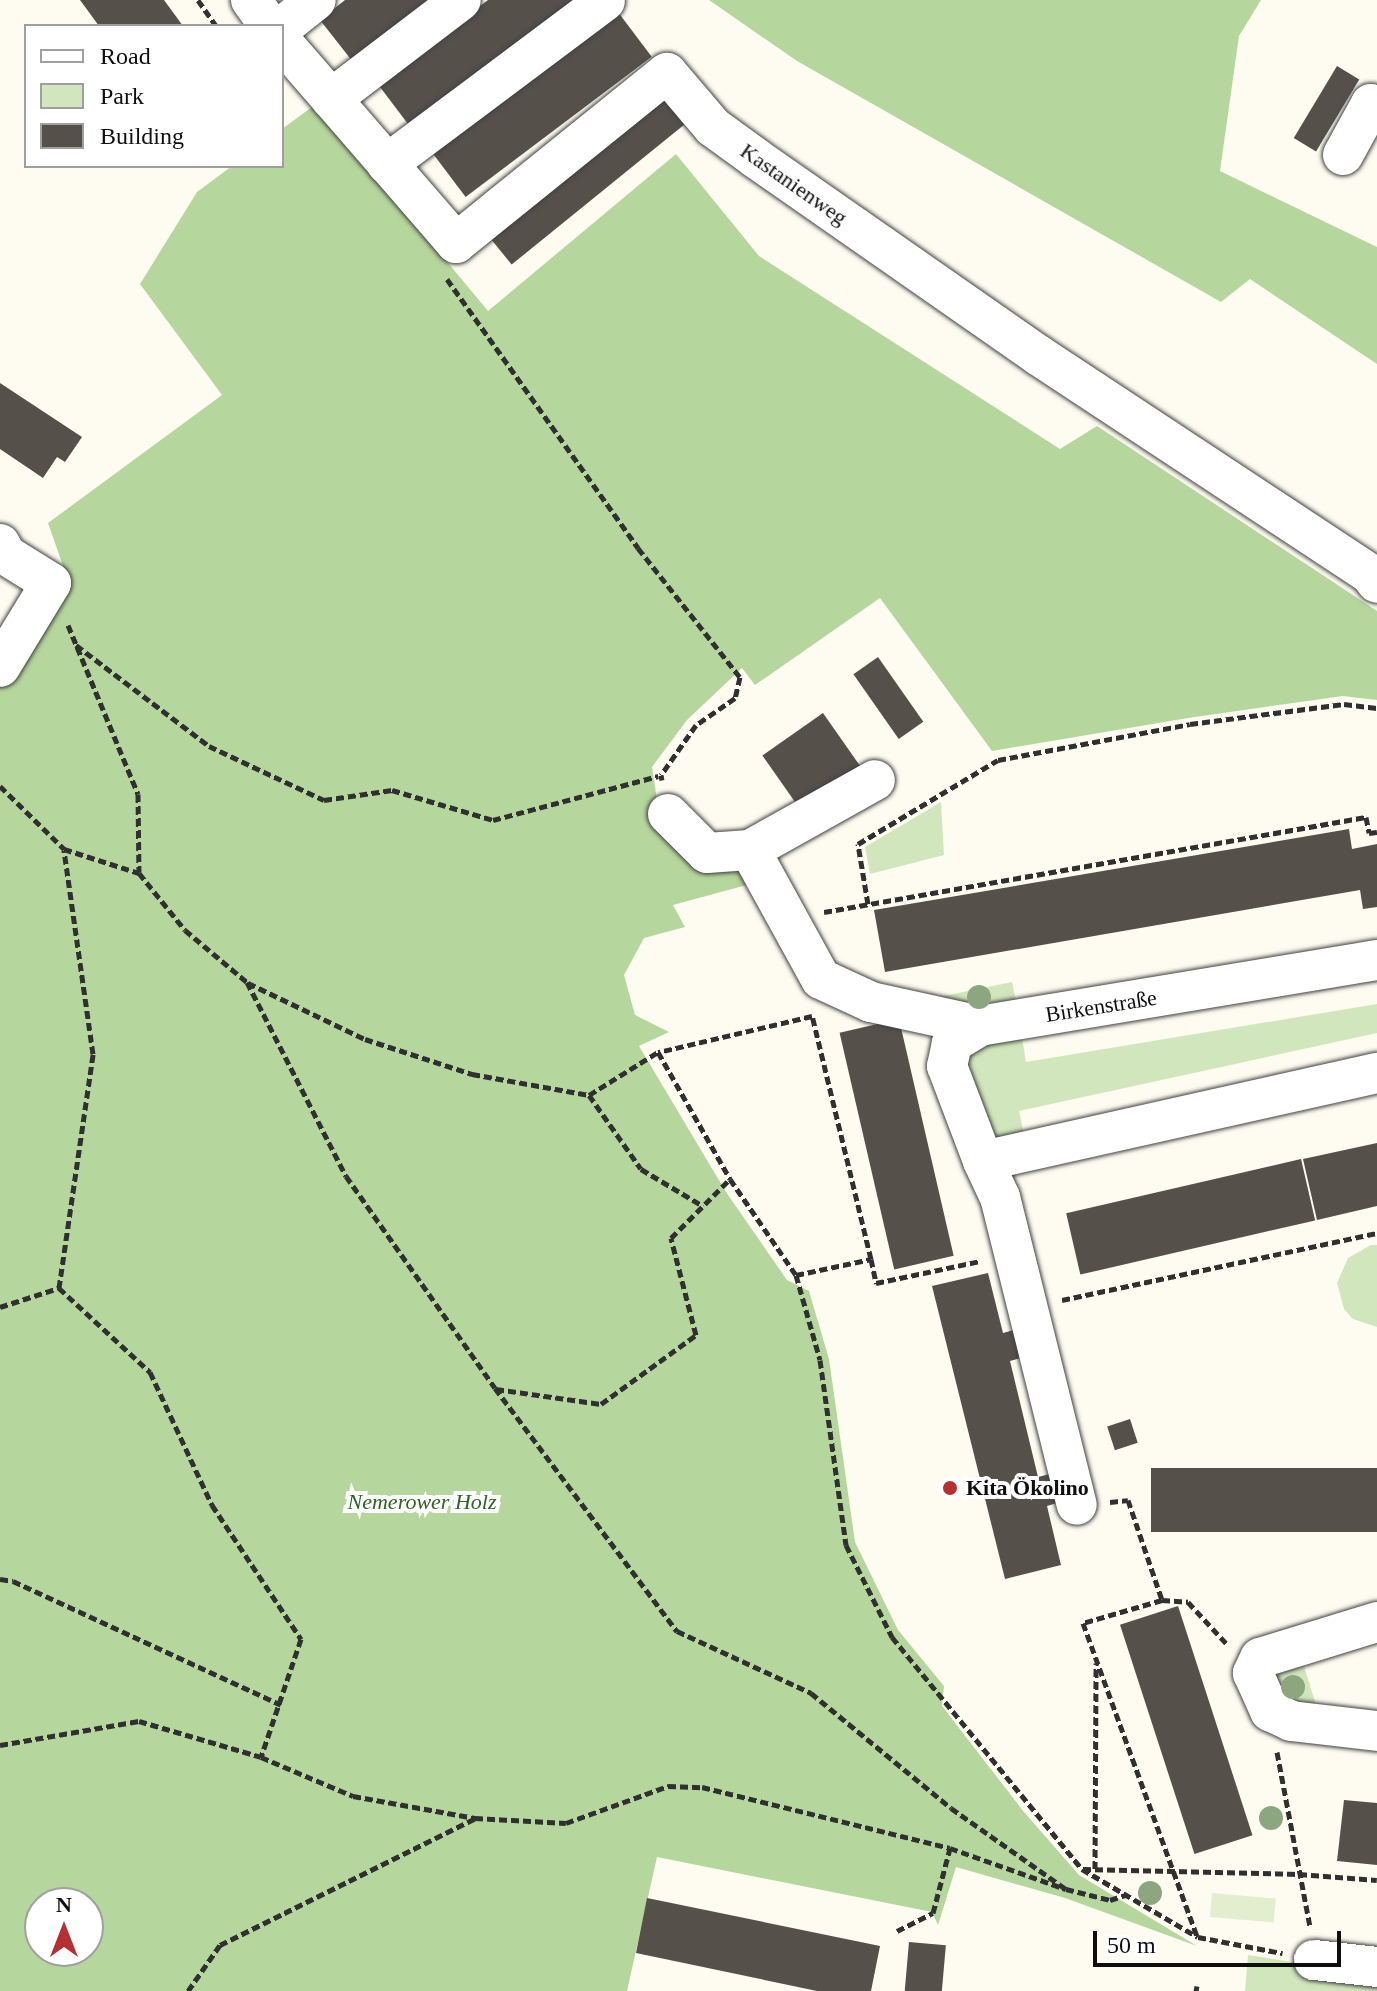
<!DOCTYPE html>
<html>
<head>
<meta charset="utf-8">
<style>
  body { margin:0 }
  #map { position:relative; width:1377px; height:1991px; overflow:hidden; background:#fefcf1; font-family:"Times New Roman",serif }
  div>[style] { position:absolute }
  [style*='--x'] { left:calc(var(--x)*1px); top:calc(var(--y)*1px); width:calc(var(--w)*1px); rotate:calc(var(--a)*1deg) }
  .green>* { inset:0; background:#d1e6bc }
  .forest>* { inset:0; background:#b5d69d }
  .pitch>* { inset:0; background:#e2eecd; transform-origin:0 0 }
  .building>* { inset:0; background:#56504b; transform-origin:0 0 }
  .path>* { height:5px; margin-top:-2.5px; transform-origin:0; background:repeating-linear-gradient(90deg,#303030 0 8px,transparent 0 12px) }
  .roads { filter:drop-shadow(0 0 2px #414141) drop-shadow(0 0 2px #414141) }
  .minor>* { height:40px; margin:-20px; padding:0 20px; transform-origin:20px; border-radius:20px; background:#fff }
  .trees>* { width:24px; height:24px; margin:-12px; border-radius:50%; background:#8ca780 }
  .dots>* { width:22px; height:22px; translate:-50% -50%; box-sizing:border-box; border:4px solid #fff; border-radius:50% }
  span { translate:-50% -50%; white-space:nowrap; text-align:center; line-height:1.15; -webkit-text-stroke:8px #fff; paint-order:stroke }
  .street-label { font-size:22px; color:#0e0e0e }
  .poi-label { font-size:22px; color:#0e0e0e; font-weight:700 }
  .left { translate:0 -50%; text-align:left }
  .park-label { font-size:22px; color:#2e6223; font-style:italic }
  .legend { position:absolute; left:24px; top:24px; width:260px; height:144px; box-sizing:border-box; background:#fff; border:2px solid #9f9f9f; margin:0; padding:10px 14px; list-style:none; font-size:24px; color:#0e0e0e }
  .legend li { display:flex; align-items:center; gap:16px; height:40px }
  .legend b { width:40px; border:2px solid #9f9f9f }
  .north { position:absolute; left:24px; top:1887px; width:80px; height:80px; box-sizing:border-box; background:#fff; border:2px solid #9f9f9f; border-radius:50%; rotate:0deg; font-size:22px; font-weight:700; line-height:32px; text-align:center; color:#0e0e0e }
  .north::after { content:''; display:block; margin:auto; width:28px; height:36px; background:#b43033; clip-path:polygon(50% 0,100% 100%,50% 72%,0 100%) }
  .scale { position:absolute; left:1093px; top:1931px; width:248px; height:36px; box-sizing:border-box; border:4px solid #0e0e0e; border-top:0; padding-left:10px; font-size:24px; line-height:28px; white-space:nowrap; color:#0e0e0e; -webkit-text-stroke:6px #fff; paint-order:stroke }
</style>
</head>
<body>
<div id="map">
  <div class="green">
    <div style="clip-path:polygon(941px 802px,944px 855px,870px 874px,865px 847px)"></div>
    <div style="clip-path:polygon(1012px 982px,1017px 1006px,980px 1011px,939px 997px)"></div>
    <div style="clip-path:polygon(1377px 1004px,1377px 1033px,1019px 1111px,1025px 1139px,1002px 1143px,988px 1137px,962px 1068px,967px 1049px,1021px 1032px,1026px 1062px)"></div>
    <div style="clip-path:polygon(1371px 1245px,1377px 1245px,1377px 1327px,1353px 1319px,1344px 1309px,1337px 1283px,1348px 1258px)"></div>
    <div style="clip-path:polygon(1303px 1663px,1317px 1708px,1282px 1699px,1274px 1684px,1280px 1669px)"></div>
    <div style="clip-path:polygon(1248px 1955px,1377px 1975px,1377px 1991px,1245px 1991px)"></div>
  </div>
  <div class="forest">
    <div style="clip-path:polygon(709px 0,1261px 0,1239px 36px,1220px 171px,1377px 247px,1377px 364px,1250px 279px,1221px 302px,797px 61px)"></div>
    <div style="clip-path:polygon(evenodd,316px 104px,488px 311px,676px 154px,759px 256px,1060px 449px,1097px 426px,1377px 611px,1377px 700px,1343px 696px,1188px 718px,992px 751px,880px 598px,755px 685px,742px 668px,687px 720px,652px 767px,660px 819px,744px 862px,754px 883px,673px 905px,685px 927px,644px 938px,624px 975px,635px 1015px,669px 1032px,639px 1046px,726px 1192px,787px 1280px,809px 1291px,829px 1359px,855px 1542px,898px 1630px,944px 1686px,942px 1706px,1024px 1812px,1079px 1875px,1197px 1946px,1065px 1898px,956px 1867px,938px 1925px,932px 1912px,657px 1857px,627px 1991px,0 1991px,0 661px,69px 583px,48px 523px,222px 395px,140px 284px,197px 192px,232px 166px,282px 166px,282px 129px,316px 104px,40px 1903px,88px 1903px,88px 1951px,40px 1951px,40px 1903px)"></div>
  </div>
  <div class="pitch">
    <div style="left:1212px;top:1893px;width:64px;height:24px;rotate:5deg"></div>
  </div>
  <div class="building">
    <div style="clip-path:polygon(80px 0,164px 0,183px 26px,99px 26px)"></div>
    <div style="clip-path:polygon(345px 0,433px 0,353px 62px,320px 20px)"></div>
    <div style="clip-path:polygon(488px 0,581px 0,411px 128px,377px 83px)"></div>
    <div style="left:618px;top:12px;width:56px;height:233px;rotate:53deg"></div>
    <div style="left:1337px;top:66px;width:26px;height:84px;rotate:31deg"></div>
    <div style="left:664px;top:100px;width:32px;height:222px;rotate:51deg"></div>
    <div style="clip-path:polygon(0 383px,82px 437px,65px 462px,57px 457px,43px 478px,0 449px)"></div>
    <div style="left:878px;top:657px;width:79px;height:30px;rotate:55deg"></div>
    <div style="left:823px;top:713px;width:67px;height:74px;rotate:55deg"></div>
    <div style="clip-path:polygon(1349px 829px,1352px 849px,1377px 844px,1377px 907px,1363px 909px,1360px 890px,885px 972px,874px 910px)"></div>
    <div style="left:899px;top:1019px;width:243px;height:61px;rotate:77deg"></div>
    <div style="clip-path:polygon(1377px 1143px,1377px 1206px,1317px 1220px,1303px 1159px)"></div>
    <div style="left:1301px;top:1159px;width:63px;height:241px;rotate:77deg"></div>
    <div style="clip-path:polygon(988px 1273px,1003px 1333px,1014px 1330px,1021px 1358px,1010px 1361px,1038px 1477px,1050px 1474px,1057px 1503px,1047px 1506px,1061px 1565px,1005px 1579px,932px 1286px)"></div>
    <div style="left:1130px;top:1419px;width:25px;height:24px;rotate:72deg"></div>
    <div style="left:1377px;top:1468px;width:64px;height:226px;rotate:90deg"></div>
    <div style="left:1178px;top:1606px;width:241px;height:61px;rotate:72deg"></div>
    <div style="clip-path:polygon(1344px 1800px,1377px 1803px,1377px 1865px,1337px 1861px)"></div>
    <div style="clip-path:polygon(647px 1898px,880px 1946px,871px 1991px,817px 1991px,636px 1953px)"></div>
    <div style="left:909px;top:1942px;width:37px;height:49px;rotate:5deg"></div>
  </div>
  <div class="path">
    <div style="--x:198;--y:0;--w:32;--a:55"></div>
    <div style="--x:447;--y:279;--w:330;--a:54.6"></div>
    <div style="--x:638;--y:548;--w:164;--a:51.7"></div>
    <div style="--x:740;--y:677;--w:22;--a:103"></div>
    <div style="--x:735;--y:698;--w:47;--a:145.3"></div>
    <div style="--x:696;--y:725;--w:61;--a:125"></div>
    <div style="--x:661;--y:775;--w:5;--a:79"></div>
    <div style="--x:68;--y:625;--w:183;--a:67.5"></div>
    <div style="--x:138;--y:794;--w:78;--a:89.3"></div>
    <div style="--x:76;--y:645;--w:167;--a:37.2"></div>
    <div style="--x:209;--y:746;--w:127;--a:25.2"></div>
    <div style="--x:324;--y:800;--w:69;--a:-8.4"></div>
    <div style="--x:392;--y:790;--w:105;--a:16.5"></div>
    <div style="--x:493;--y:820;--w:171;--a:-14.9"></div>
    <div style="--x:0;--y:786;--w:90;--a:44.5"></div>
    <div style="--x:64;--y:849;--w:79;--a:17.7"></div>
    <div style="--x:139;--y:873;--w:73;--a:51.1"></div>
    <div style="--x:185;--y:930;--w:81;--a:40"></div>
    <div style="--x:247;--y:982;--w:218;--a:63"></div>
    <div style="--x:346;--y:1176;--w:259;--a:54.9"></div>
    <div style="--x:495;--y:1388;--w:304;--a:53.2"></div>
    <div style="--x:677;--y:1631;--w:148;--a:24.8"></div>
    <div style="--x:811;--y:1693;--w:181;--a:39.4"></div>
    <div style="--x:951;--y:1808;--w:141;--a:35.2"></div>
    <div style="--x:868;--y:904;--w:61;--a:-99.5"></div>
    <div style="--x:858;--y:844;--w:163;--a:-31"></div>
    <div style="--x:998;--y:760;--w:195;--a:-10.6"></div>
    <div style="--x:1190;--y:724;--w:155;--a:-7.4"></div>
    <div style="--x:1344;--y:704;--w:33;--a:7"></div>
    <div style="--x:824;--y:912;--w:550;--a:-9.94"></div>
    <div style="--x:1366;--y:817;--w:16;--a:79"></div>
    <div style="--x:1369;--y:833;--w:8;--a:-7"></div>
    <div style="--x:248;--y:983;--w:130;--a:25.6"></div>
    <div style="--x:365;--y:1039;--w:113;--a:18.1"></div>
    <div style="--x:472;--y:1074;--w:119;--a:10.2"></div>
    <div style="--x:589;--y:1095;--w:81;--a:-31.9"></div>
    <div style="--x:812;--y:1016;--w:158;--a:166.8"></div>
    <div style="--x:658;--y:1052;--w:146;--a:60.4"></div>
    <div style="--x:730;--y:1179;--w:116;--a:55.5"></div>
    <div style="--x:796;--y:1275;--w:88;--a:74.2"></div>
    <div style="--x:820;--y:1360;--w:187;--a:82"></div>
    <div style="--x:846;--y:1545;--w:103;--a:63.4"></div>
    <div style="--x:892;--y:1637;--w:300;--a:50.7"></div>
    <div style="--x:1082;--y:1869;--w:134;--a:30.4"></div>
    <div style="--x:1198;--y:1937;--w:86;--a:10.8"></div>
    <div style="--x:589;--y:1095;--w:90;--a:54.9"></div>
    <div style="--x:641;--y:1169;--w:72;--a:30.8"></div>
    <div style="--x:871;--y:1259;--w:25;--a:78"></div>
    <div style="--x:876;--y:1283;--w:106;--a:-11.9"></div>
    <div style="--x:796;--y:1275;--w:77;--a:-12"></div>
    <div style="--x:871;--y:1259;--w:250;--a:-103.6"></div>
    <div style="--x:59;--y:1288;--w:124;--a:42.7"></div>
    <div style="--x:150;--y:1372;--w:147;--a:65"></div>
    <div style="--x:212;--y:1505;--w:161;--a:56.4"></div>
    <div style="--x:301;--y:1639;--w:125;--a:108.7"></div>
    <div style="--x:59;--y:1288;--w:236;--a:-81.7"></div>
    <div style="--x:93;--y:1054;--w:206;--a:-98.1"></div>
    <div style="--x:1062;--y:1300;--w:322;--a:-12"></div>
    <div style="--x:0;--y:1307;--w:62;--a:-17.9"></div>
    <div style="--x:496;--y:1389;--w:106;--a:8.1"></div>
    <div style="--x:601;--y:1404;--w:117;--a:-36"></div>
    <div style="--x:696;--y:1335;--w:100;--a:-104.5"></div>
    <div style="--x:671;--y:1238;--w:83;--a:-45"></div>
    <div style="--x:1110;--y:1502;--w:18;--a:-6"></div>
    <div style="--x:1128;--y:1500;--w:106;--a:71.2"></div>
    <div style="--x:1162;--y:1600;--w:26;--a:4"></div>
    <div style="--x:1188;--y:1602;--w:56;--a:47.2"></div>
    <div style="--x:0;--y:1579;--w:13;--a:9"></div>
    <div style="--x:13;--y:1581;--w:295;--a:24.8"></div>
    <div style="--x:1162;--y:1600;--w:82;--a:163.8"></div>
    <div style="--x:1083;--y:1623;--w:333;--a:70"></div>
    <div style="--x:0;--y:1745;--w:141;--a:-9.8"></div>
    <div style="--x:139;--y:1721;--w:127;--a:16.4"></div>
    <div style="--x:261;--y:1757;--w:100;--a:23"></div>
    <div style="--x:353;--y:1796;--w:124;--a:10.2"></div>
    <div style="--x:475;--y:1818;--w:91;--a:3.1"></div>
    <div style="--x:566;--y:1823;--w:109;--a:-19.9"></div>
    <div style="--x:668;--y:1786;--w:34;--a:2"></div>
    <div style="--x:702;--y:1787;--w:255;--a:13.8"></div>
    <div style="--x:950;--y:1848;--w:123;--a:19.5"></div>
    <div style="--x:1066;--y:1889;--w:45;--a:14"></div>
    <div style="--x:1110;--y:1900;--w:16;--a:-18"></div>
    <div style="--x:1277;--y:1752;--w:178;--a:79.3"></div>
    <div style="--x:1083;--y:1869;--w:216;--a:1.3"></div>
    <div style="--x:1299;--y:1874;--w:78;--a:4.4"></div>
    <div style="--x:1095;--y:1869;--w:206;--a:-89.7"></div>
    <div style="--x:897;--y:1931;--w:40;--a:-26.6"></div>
    <div style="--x:933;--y:1913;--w:67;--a:-75.3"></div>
    <div style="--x:188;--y:1991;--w:56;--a:-55.2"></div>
    <div style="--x:220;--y:1945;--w:284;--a:-26.4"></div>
    <div style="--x:1196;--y:1991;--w:5;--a:-79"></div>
  </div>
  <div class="roads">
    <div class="minor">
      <div style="--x:251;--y:0;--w:32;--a:54"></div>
      <div style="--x:282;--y:27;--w:43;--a:-38.5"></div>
      <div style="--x:282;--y:42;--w:266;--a:49.1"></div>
      <div style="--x:456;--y:243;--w:271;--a:-38.9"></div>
      <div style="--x:667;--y:73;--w:71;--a:49.6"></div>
      <div style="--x:713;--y:127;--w:54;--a:36"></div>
      <div style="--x:757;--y:159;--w:343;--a:34.9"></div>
      <div style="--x:1038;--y:355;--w:398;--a:33.4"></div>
      <div style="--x:1370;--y:574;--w:11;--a:52"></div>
      <div style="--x:331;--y:99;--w:163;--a:-37.3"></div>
      <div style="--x:1343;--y:155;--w:58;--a:-61.2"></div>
      <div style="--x:1371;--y:104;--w:7;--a:34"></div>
      <div style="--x:387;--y:164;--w:272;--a:-36.8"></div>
      <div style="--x:0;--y:544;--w:13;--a:61"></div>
      <div style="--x:6;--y:555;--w:53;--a:31.9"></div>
      <div style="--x:51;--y:583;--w:98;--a:121.3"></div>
      <div style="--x:668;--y:814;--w:55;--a:45"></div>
      <div style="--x:707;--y:853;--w:43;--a:-4"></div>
      <div style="--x:750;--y:850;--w:147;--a:61.2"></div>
      <div style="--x:821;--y:979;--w:55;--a:24.7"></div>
      <div style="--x:871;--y:1002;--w:112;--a:12.4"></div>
      <div style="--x:750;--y:850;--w:143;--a:-29.2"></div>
      <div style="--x:1377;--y:960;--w:402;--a:170.6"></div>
      <div style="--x:980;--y:1026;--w:33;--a:149"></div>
      <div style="--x:952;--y:1043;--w:24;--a:102"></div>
      <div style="--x:947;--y:1066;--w:102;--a:69.2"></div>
      <div style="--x:983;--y:1161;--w:404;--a:-12.6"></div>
      <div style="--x:983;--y:1161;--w:40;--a:65"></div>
      <div style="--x:1000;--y:1197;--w:317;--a:76"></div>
      <div style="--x:1377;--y:1622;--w:122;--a:162.9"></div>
      <div style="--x:1260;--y:1658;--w:17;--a:115"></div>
      <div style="--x:1253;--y:1673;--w:42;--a:65.9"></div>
      <div style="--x:1270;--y:1711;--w:23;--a:25"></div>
      <div style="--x:1291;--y:1721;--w:87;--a:6.6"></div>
      <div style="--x:1314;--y:1960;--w:63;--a:6.3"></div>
    </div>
  </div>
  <div class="trees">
    <div style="left:979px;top:997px"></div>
    <div style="left:1293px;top:1687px"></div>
    <div style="left:1271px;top:1818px"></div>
    <div style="left:1150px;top:1893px"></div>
  </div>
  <div class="dots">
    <div style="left:950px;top:1488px;background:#b43033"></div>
  </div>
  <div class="street-label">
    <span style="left:794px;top:184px;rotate:35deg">Kastanienweg</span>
    <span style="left:1101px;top:1006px;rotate:-9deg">Birkenstraße</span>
  </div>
  <div class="poi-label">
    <span class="left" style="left:966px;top:1488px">Kita Ökolino</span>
  </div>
  <div class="park-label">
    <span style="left:422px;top:1502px">Nemerower Holz</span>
  </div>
  <ul class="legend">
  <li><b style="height:10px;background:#fff"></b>Road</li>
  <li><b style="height:22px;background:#d1e6bc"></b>Park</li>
  <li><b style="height:22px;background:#56504b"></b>Building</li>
  </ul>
  <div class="north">N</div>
  <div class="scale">50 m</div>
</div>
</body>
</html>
